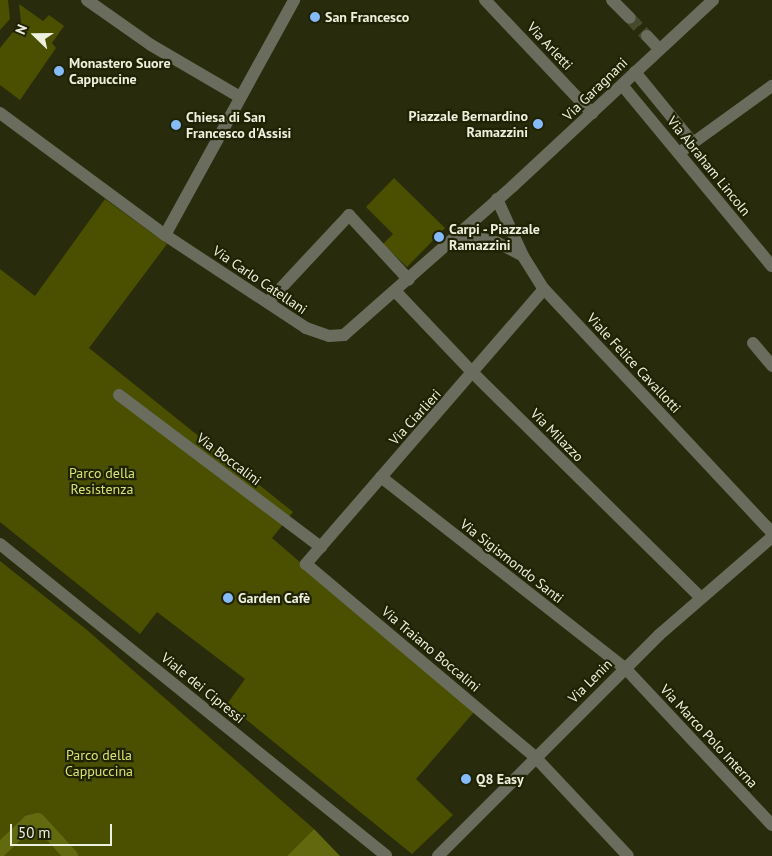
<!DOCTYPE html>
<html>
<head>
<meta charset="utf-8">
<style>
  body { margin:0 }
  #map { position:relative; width:772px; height:856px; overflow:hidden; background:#292c0c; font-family:"PT Sans",sans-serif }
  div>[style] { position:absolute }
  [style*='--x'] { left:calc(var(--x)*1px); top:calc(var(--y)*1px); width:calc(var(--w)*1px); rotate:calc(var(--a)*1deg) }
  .green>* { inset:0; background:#4a5000 }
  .forest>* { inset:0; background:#61680d }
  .canal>* { height:14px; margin:-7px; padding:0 7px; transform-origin:7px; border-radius:7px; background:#626a10 }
  .minor-tunnel>* { height:12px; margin-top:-6px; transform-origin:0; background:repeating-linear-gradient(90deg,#46492b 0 12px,transparent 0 18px) }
  .minor>* { height:12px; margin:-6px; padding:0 6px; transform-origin:6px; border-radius:6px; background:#6a6d5e }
  .dots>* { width:14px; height:14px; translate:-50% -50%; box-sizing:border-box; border:2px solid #1f2203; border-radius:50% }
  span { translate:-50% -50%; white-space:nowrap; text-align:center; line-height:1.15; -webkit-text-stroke:4.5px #1f2203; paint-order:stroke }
  .poi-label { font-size:14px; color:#edf0dd; font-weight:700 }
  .left { translate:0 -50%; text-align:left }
  .right { translate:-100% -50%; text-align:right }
  .street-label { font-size:14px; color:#edf0dd }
  .park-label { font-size:14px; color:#d6e373 }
  .north { position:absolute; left:10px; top:10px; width:50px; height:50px; -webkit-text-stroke:4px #1f2203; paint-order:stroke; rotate:292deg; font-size:14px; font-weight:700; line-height:20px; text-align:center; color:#edf0dd }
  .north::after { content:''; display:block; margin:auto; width:18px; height:22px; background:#edf0dd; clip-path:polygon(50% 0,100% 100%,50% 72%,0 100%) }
  .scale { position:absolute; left:10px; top:824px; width:102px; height:22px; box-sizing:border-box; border:2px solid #edf0dd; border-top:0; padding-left:6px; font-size:15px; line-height:18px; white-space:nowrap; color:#edf0dd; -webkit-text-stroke:4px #1f2203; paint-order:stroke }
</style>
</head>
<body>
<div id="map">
  <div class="green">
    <div style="clip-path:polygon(0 0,8px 0,10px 19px,0 30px)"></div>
    <div style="clip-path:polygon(19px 4px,43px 21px,49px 15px,64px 26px,52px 43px,56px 48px,20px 100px,0 85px,0 48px,21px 22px)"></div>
    <div style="clip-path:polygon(394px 178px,445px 228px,407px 267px,383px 244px,393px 234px,366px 207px)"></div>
    <div style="clip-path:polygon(105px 199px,167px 244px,89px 348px,293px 512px,272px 538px,474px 712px,416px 779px,453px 815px,412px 854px,227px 704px,245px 679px,157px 612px,140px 634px,0 522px,0 269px,35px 296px)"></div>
    <div style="clip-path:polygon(0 561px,87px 630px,314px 829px,287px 856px,0 856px)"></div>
  </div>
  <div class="forest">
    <div style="clip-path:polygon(314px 829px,340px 856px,287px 856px)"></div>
  </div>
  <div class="canal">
    <div style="--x:0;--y:850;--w:40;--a:-44"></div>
    <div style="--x:29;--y:822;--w:9;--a:-13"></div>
    <div style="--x:38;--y:820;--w:49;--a:47.5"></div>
  </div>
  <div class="minor-tunnel">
    <div style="--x:630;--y:18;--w:25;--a:47"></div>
  </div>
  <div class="minor">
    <div style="--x:87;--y:0;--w:78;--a:35.1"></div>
    <div style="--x:151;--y:45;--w:103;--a:30.3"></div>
    <div style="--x:485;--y:0;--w:156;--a:46.6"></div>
    <div style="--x:612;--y:0;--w:25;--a:45"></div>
    <div style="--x:647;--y:36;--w:18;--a:47"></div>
    <div style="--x:635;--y:72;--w:92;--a:50.8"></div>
    <div style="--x:622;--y:85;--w:235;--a:50.4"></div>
    <div style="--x:0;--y:113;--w:205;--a:36.5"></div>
    <div style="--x:165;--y:235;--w:169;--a:33.4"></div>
    <div style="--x:306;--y:328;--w:24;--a:19"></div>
    <div style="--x:329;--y:336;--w:15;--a:-4"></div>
    <div style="--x:344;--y:335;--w:225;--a:-41.4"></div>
    <div style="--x:513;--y:186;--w:273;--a:-42.9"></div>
    <div style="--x:679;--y:153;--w:115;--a:-35.8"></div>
    <div style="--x:497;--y:199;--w:63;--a:65.5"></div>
    <div style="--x:523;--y:256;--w:39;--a:58"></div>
    <div style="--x:544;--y:289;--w:334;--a:46.9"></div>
    <div style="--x:165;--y:235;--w:268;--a:-61.2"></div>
    <div style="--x:449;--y:243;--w:28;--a:-13"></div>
    <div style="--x:476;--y:237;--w:21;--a:14"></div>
    <div style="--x:496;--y:242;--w:30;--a:27"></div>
    <div style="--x:544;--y:289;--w:364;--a:130.9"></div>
    <div style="--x:306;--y:564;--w:301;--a:40.1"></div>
    <div style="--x:536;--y:758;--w:134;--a:46.8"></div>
    <div style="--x:396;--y:292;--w:112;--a:46.5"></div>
    <div style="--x:473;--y:373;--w:319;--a:44.6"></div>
    <div style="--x:268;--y:302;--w:119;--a:-47"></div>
    <div style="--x:349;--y:215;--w:88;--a:47.3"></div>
    <div style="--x:753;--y:343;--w:30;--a:50"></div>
    <div style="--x:119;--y:395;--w:253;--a:37"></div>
    <div style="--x:381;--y:477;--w:310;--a:38.1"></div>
    <div style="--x:625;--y:668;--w:215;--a:46.9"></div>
    <div style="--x:0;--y:544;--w:496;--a:38.9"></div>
    <div style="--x:438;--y:856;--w:313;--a:-45"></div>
    <div style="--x:659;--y:635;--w:150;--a:-40.9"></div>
  </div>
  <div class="dots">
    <div style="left:315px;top:17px;background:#85bbfb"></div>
    <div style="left:59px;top:71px;background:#85bbfb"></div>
    <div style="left:538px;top:124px;background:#85bbfb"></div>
    <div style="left:176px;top:125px;background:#85bbfb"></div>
    <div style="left:439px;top:237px;background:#85bbfb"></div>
    <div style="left:228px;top:598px;background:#85bbfb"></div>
    <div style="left:466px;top:779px;background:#85bbfb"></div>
  </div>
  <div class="poi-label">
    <span class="left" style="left:325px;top:17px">San Francesco</span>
    <span class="left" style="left:69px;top:71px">Monastero Suore<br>Cappuccine</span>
    <span class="right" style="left:528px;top:124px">Piazzale Bernardino<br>Ramazzini</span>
    <span class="left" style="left:186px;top:125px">Chiesa di San<br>Francesco d'Assisi</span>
    <span class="left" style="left:449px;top:237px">Carpi - Piazzale<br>Ramazzini</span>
    <span class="left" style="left:238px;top:598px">Garden Cafè</span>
    <span class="left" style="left:476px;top:779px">Q8 Easy</span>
  </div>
  <div class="street-label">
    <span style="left:550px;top:46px;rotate:47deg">Via Arletti</span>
    <span style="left:595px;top:89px;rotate:-44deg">Via Garagnani</span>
    <span style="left:709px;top:166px;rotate:51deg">Via Abraham Lincoln</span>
    <span style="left:260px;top:280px;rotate:34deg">Via Carlo Catellani</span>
    <span style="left:634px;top:363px;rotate:47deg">Viale Felice Cavallotti</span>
    <span style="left:415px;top:417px;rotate:-48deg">Via Ciarlieri</span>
    <span style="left:557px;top:435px;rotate:45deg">Via Milazzo</span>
    <span style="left:229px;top:459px;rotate:37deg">Via Boccalini</span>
    <span style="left:512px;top:561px;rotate:38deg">Via Sigismondo Santi</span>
    <span style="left:431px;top:649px;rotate:40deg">Via Traiano Boccalini</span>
    <span style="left:590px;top:681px;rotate:-45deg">Via Lenin</span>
    <span style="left:203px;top:688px;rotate:39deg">Viale dei Cipressi</span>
    <span style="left:709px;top:736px;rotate:47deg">Via Marco Polo Interna</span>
  </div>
  <div class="park-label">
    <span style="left:102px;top:481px">Parco della<br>Resistenza</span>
    <span style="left:99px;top:763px">Parco della<br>Cappuccina</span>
  </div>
  <div class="north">N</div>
  <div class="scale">50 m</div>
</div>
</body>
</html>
